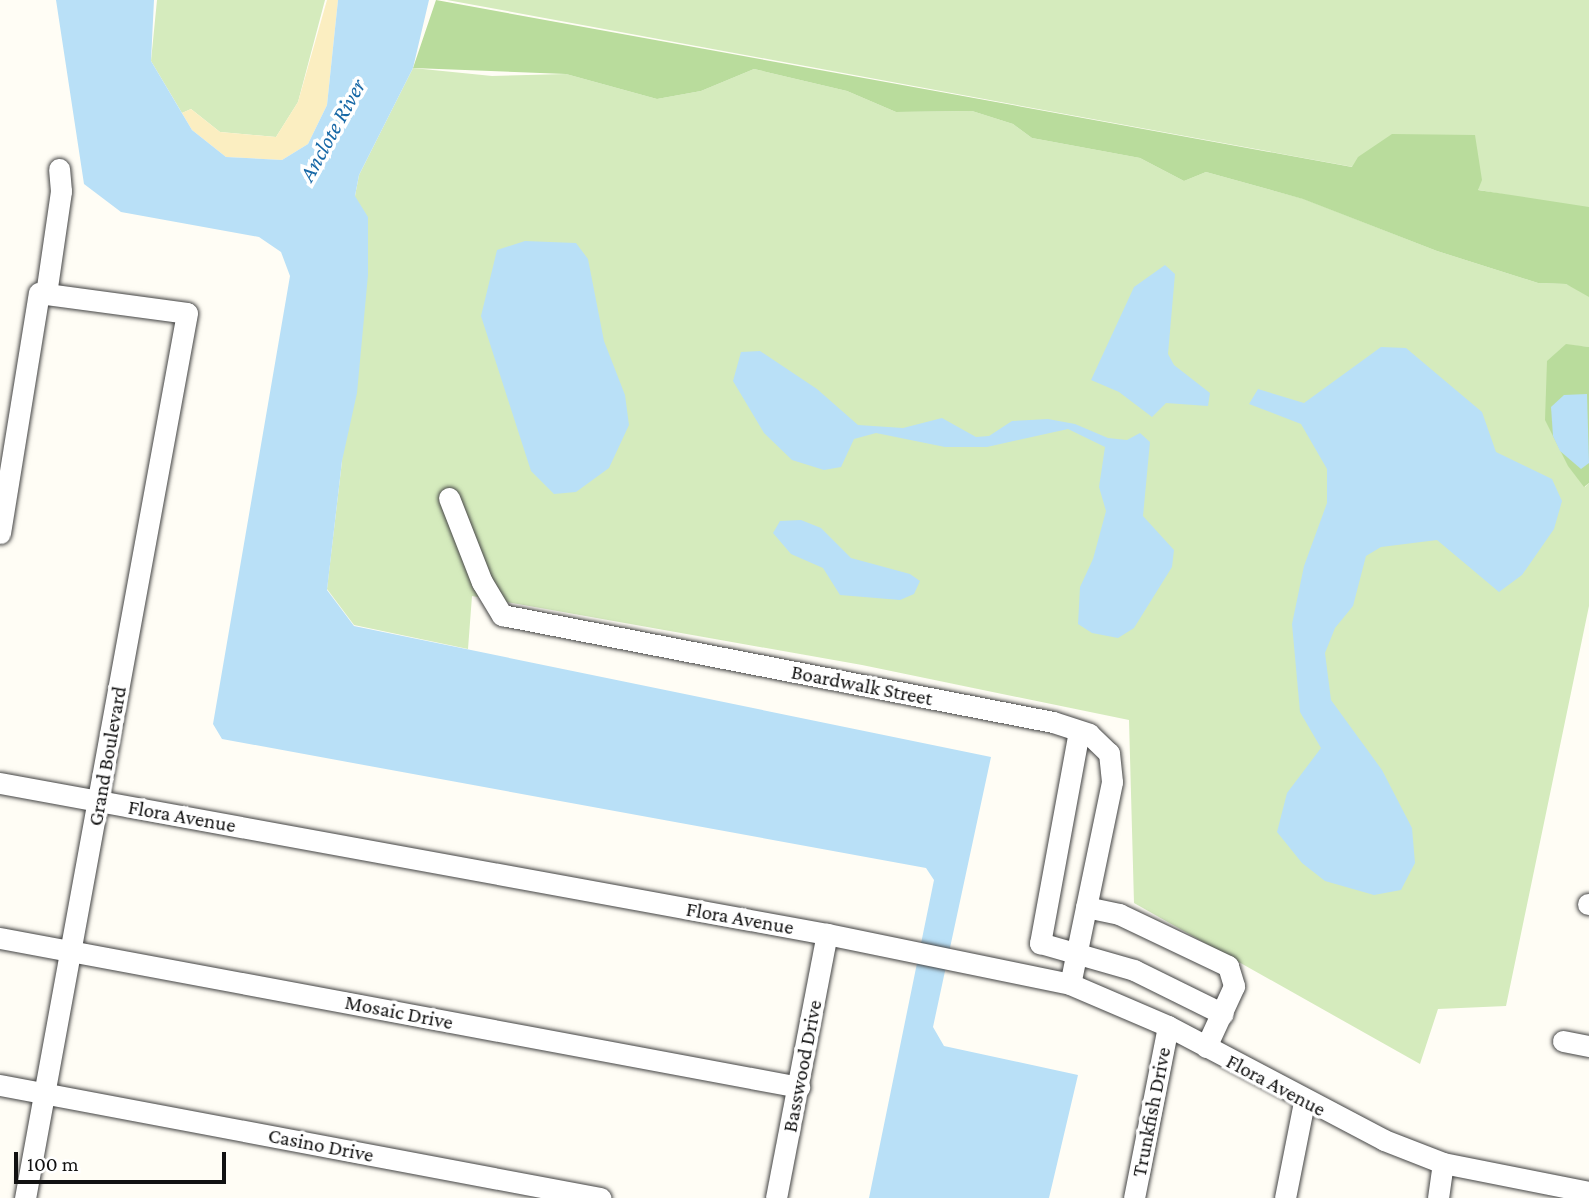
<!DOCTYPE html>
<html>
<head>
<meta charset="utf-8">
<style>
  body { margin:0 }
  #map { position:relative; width:1589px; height:1198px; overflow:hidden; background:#fffdf5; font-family:"Crimson Pro",serif }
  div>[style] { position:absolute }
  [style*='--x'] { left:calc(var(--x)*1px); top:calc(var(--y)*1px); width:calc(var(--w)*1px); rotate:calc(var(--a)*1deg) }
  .green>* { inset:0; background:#d5ebbd }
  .forest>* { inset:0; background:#b9dc9c }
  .sand>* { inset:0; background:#fbeec1 }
  .water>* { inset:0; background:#b9e0f7 }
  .roads { filter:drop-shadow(0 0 2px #444) drop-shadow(0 0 2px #444) }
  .minor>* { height:21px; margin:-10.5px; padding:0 10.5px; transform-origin:10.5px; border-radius:10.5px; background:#fff }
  span { translate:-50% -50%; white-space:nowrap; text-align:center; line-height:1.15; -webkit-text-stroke:7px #fff; paint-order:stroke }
  .street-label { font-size:21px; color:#111 }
  .water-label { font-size:23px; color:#1768a6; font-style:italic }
  .scale { position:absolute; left:14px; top:1152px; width:212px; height:32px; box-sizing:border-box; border:4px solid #111; border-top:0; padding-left:9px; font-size:21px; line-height:24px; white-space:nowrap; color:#111; -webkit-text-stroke:5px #fff; paint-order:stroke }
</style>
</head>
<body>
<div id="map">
  <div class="green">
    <div style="clip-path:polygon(157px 0,325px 0,298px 102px,276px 137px,220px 132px,191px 109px,182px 113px,151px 61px)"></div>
    <div style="clip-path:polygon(447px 0,1589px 0,1589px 210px,1353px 167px)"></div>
    <div style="clip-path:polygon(413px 68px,492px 76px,566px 74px,657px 99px,701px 91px,754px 69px,847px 91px,896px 112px,972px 111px,1013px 124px,1032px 138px,1140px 158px,1184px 181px,1206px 172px,1304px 199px,1437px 251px,1538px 283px,1566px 284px,1589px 294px,1589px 347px,1566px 345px,1585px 487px,1589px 483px,1589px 606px,1506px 1006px,1438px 1009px,1420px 1064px,1134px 903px,1129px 720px,862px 665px,472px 596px,468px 649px,354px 625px,327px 589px,342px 461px,355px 196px,359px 175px)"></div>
  </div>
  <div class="forest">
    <div style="clip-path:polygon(436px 0,1352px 167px,1358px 157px,1392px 134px,1475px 135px,1482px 180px,1478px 190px,1589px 207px,1589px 297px,1566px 284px,1538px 283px,1437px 251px,1303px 199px,1206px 172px,1184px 181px,1140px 158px,1032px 138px,1013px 124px,972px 111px,896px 112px,847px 91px,754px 69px,701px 91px,657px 99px,566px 74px,413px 68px)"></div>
    <div style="clip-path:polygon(1566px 344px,1589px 347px,1589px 483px,1584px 487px,1568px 466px,1545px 420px,1547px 361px)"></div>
  </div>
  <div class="sand">
    <div style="clip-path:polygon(327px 0,338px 0,327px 105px,308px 144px,282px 160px,226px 157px,192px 130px,182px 113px,191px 109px,220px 132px,276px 137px,298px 102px)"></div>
  </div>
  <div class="water">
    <div style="clip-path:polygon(56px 0,154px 0,151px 61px,192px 130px,226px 157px,282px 160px,308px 144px,327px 105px,338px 0,429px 0,413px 68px,359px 175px,355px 196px,368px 217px,368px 275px,357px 393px,342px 461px,327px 590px,354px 626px,991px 757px,933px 1027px,944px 1046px,1078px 1075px,1049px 1198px,869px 1198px,934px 880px,926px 868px,222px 739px,213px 724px,290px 276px,281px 252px,259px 237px,121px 212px,84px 184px)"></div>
    <div style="clip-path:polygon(525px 241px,576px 243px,588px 259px,604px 341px,625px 395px,629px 425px,609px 468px,576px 492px,554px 494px,531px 471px,481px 316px,497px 250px)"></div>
    <div style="clip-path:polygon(1165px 265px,1175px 274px,1168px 354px,1174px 365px,1210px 393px,1208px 406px,1166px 403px,1152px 417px,1119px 392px,1091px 380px,1134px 287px)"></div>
    <div style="clip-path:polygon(1381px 347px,1406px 348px,1482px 412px,1496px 452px,1552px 479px,1562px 501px,1554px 529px,1522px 575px,1499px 592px,1437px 540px,1381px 547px,1366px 556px,1353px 606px,1335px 628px,1325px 653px,1331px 700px,1382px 770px,1412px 828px,1415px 863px,1401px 890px,1374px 895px,1325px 881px,1302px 863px,1277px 832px,1287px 793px,1321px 748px,1300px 712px,1292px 624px,1304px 566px,1327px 503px,1327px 469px,1301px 424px,1249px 404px,1258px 389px,1304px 403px)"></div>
    <div style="clip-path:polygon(760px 351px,817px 389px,858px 425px,903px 428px,942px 418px,976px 437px,989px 436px,1012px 421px,1048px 419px,1075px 424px,1108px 438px,1127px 440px,1140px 433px,1150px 442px,1143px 516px,1174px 550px,1172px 567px,1134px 628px,1118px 638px,1092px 633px,1078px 624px,1080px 587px,1093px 559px,1106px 511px,1099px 487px,1105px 447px,1068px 429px,987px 447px,945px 447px,876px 433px,854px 439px,841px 467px,824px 470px,792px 460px,764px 433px,733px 381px,741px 352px)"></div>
    <div style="clip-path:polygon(1587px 394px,1589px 463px,1581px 469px,1560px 451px,1553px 436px,1551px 407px,1564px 395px)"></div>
    <div style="clip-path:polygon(801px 520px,821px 528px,851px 558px,910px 574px,920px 581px,914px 594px,900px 600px,840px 595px,823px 568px,791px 554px,773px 533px,780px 521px)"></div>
  </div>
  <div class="roads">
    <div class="minor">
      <div style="--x:46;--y:294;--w:104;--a:-81.7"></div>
      <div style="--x:61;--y:191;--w:22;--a:-95"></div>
      <div style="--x:449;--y:498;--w:90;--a:68.6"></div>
      <div style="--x:482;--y:582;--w:39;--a:59"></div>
      <div style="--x:502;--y:615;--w:561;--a:10.99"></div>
      <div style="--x:1053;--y:722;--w:38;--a:18"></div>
      <div style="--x:1089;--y:734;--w:28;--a:44"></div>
      <div style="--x:1109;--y:753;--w:29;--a:84"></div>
      <div style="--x:1112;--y:782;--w:206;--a:101.7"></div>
      <div style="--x:0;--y:533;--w:243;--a:-80.8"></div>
      <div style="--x:39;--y:293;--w:149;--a:7.7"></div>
      <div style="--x:187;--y:313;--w:900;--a:100.37"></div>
      <div style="--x:1079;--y:731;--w:216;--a:100.4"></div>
      <div style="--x:1040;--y:943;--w:98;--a:16"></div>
      <div style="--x:1134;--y:970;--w:99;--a:26.3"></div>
      <div style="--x:0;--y:783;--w:841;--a:10.35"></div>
      <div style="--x:827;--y:934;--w:248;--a:11.6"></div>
      <div style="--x:1070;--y:984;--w:107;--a:23.2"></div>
      <div style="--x:1168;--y:1026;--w:244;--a:27.8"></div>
      <div style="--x:1384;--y:1140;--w:63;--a:21.3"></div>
      <div style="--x:1443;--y:1163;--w:149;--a:11.2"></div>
      <div style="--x:1588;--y:904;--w:1;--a:0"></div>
      <div style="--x:1086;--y:907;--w:34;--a:12"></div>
      <div style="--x:1119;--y:914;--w:121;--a:25.5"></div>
      <div style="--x:1228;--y:966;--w:21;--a:73"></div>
      <div style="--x:1234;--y:986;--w:67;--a:114.7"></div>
      <div style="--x:0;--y:938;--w:813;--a:10.56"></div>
      <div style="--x:1563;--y:1041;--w:26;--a:11"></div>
      <div style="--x:0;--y:1085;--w:611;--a:10.67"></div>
      <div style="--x:776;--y:1198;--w:269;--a:-79.1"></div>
      <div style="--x:1134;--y:1198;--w:175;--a:-78.8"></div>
      <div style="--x:1285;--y:1198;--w:98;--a:-78.8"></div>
      <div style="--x:1438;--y:1198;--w:35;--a:-82"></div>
    </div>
  </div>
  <div class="street-label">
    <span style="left:862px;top:685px;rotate:11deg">Boardwalk Street</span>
    <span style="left:107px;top:756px;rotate:-80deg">Grand Boulevard</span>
    <span style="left:182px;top:816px;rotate:10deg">Flora Avenue</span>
    <span style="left:740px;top:918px;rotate:10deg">Flora Avenue</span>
    <span style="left:399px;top:1012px;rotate:11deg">Mosaic Drive</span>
    <span style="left:802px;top:1066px;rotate:-79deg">Basswood Drive</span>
    <span style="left:1276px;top:1085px;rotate:28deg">Flora Avenue</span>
    <span style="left:1151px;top:1112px;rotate:-79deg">Trunkfish Drive</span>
    <span style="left:321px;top:1145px;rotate:11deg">Casino Drive</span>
  </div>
  <div class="water-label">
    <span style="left:332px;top:130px;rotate:-61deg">Anclote River</span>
  </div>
  <div class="scale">100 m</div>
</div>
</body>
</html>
